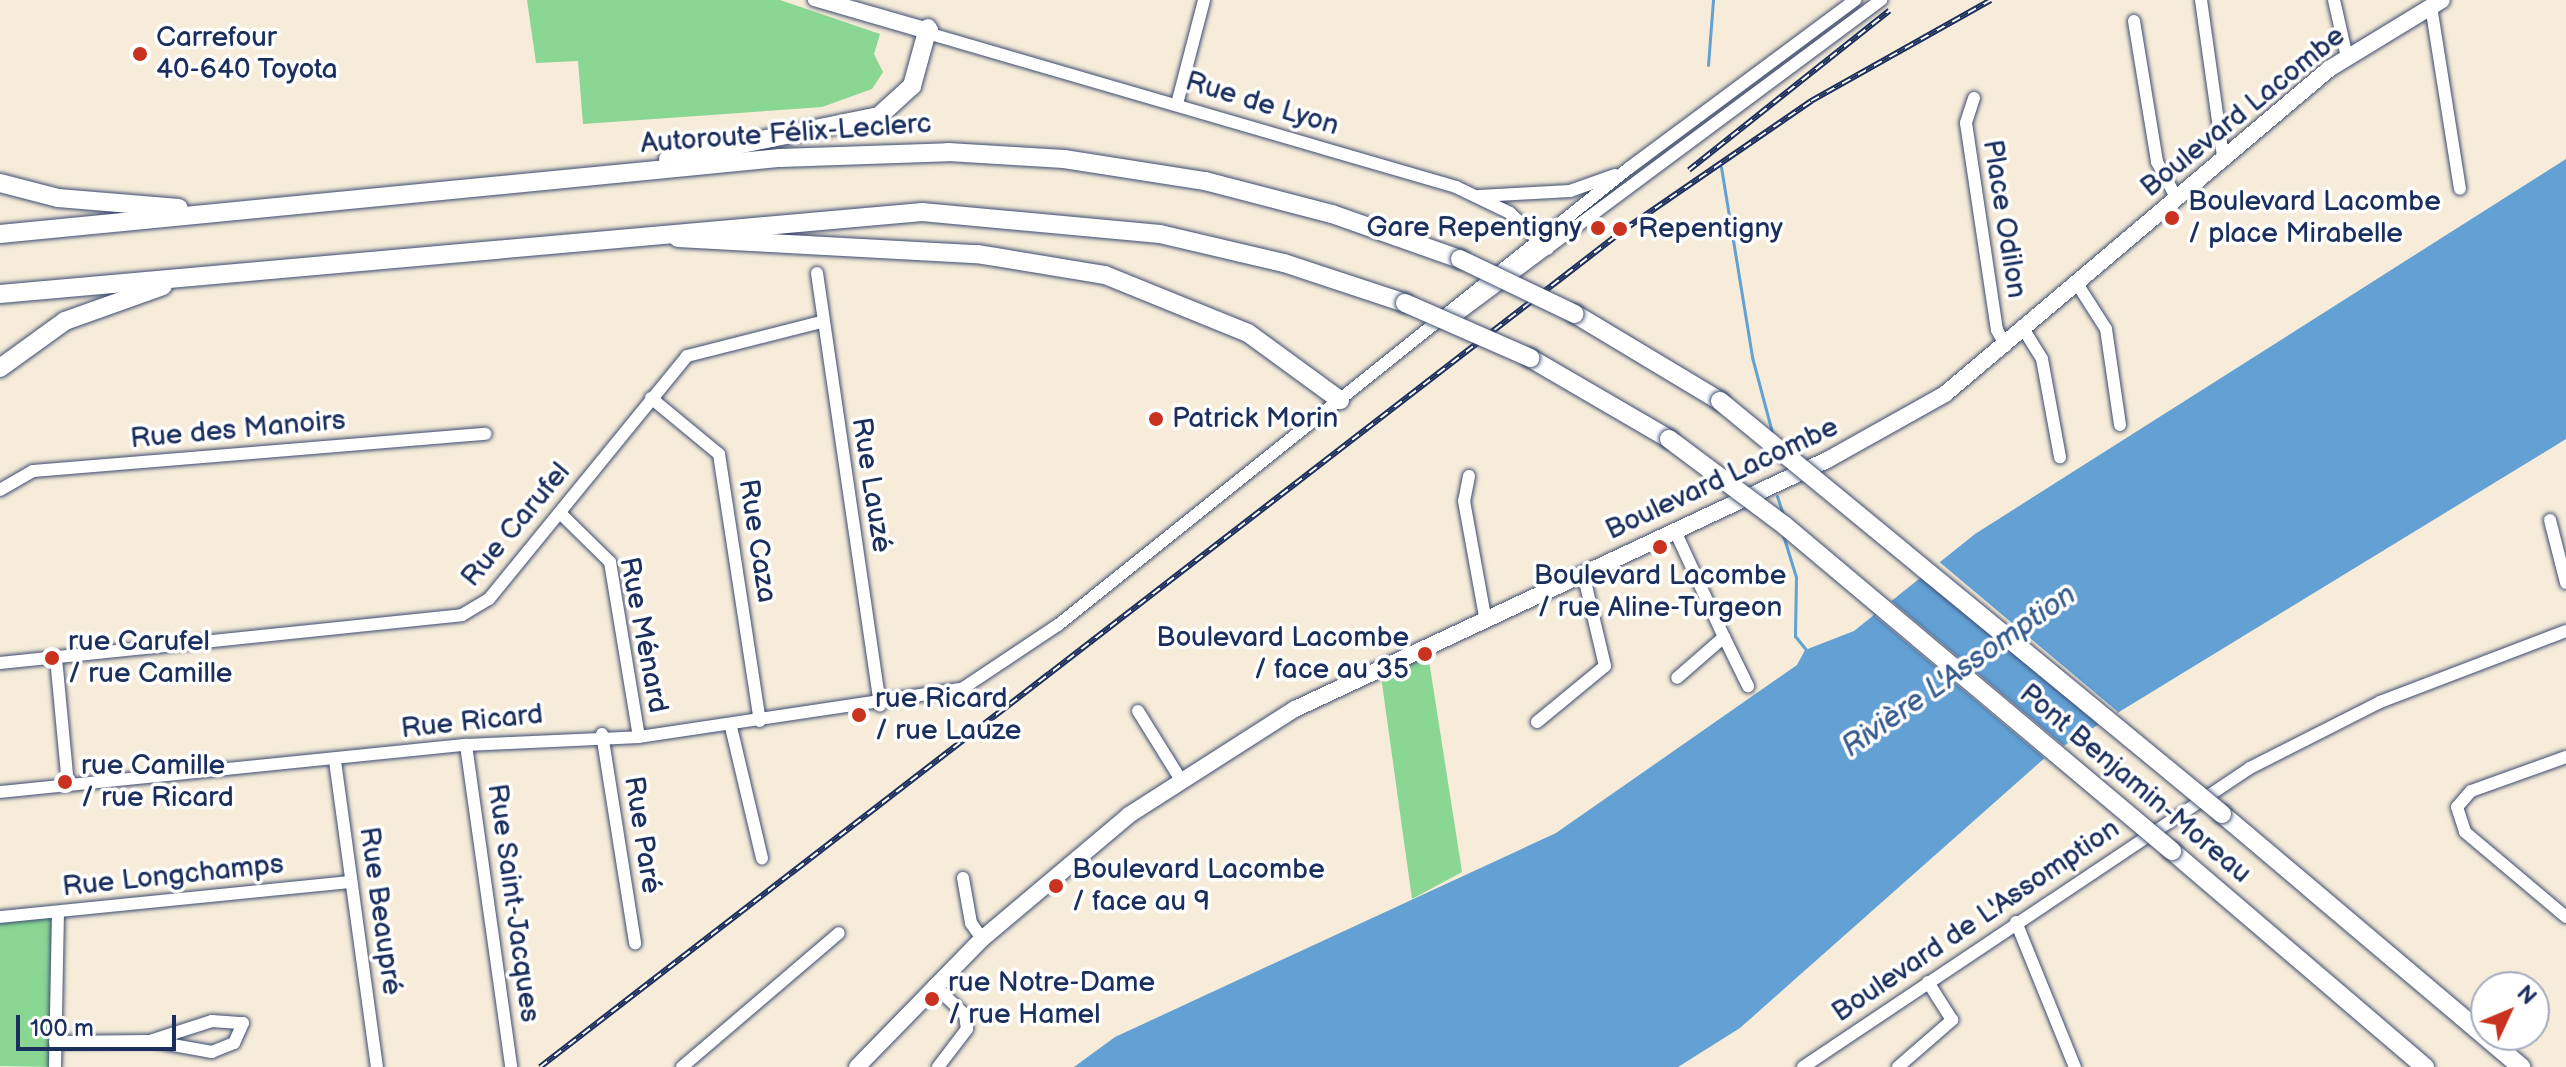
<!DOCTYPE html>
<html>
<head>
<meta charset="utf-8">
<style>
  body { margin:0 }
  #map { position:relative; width:2566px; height:1067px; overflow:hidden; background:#f6ecd9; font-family:"Balsamiq Sans",sans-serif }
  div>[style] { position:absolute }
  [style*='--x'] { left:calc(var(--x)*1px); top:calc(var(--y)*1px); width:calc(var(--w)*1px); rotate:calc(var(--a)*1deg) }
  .green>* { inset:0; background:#8ad693; transform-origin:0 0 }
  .water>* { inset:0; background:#63a0d4 }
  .pier>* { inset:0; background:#f6ecd9; transform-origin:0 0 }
  .stream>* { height:3px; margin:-1.5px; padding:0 1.5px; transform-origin:1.5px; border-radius:1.5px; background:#63a0d4 }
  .roads { filter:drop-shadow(0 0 2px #3c4b70) drop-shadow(0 0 2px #3c4b70) }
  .minor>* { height:12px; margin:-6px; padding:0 6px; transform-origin:6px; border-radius:6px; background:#fff }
  .major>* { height:16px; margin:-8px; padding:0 8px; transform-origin:8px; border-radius:8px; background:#fff }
  .highway>* { height:18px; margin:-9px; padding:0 9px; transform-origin:9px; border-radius:9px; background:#fff }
  .rail>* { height:6px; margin-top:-3px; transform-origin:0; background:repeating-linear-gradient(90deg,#fff 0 9px,#1b2f5e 0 18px); box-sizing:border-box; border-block:2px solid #1b2f5e }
  .bridges { filter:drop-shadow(0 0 2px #3c4b70) drop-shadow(0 0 2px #3c4b70) }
  .highway-bridge>* { height:18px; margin:-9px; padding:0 9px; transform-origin:9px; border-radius:9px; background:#fff }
  .dots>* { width:22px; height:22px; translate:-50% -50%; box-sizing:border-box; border:4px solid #fff; border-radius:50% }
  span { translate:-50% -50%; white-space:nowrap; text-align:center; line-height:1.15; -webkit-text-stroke:7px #fff; paint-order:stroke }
  .poi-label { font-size:28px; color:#1b2f5e }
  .left { translate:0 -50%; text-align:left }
  .right { translate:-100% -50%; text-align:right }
  .street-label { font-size:28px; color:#1b2f5e }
  .water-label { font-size:30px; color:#385c8d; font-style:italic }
  .north { position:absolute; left:2470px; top:971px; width:80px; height:80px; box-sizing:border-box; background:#fff; border:2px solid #a4acbf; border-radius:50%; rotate:46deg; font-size:22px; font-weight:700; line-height:32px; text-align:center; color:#1b2f5e }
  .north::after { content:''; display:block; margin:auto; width:28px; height:36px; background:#c8321e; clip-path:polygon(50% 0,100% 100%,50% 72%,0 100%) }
  .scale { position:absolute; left:16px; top:1015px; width:160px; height:36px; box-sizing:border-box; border:4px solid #1b2f5e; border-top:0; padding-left:10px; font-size:24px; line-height:28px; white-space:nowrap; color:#1b2f5e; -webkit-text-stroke:6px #fff; paint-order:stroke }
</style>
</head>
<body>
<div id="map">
  <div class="green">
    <div style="clip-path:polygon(527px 0,780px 0,880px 34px,874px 54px,883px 72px,872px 89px,822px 107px,583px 124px,578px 61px,536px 63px)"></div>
    <div style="clip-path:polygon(1427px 648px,1462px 872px,1412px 899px,1380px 669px)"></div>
    <div style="left:58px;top:912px;width:155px;height:58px;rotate:91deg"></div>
  </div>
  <div class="water">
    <div style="clip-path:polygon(2566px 159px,2566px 439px,2047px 756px,1740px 1028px,1678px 1067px,1074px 1067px,1115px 1037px,1556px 833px,1797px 665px,1805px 650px,1854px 631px,1975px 534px)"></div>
  </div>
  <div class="pier">
    <div style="left:1937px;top:560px;width:236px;height:22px;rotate:40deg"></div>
    <div style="left:1889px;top:599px;width:231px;height:22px;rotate:40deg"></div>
  </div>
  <div class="stream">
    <div style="--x:1708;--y:65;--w:65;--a:-85.6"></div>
    <div style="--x:1721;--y:167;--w:193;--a:80.7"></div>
    <div style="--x:1752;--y:357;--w:78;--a:75.1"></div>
    <div style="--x:1770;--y:467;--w:15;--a:-86"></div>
    <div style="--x:1777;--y:496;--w:20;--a:72"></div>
    <div style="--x:1783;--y:535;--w:44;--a:72.8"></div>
    <div style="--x:1796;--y:577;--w:59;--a:91"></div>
    <div style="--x:1795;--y:636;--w:19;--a:51"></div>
  </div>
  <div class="roads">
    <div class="minor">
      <div style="--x:814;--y:0;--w:669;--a:16.24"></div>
      <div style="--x:1456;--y:187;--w:60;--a:25.7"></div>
      <div style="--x:1510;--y:213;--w:52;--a:43.5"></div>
      <div style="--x:2201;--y:0;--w:158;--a:82"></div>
      <div style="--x:2334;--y:0;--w:58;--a:77.2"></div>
      <div style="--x:838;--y:3;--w:98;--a:16"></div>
      <div style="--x:2431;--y:6;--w:185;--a:81"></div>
      <div style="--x:2134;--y:21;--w:143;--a:80.7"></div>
      <div style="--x:2157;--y:162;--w:42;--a:61.6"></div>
      <div style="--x:1974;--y:98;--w:26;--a:108"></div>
      <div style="--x:1966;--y:123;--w:209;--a:81.5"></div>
      <div style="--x:1997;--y:330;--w:18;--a:61"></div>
      <div style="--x:1177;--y:104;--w:107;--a:-75.4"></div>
      <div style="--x:1479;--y:196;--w:91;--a:-3.1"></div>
      <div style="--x:1570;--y:191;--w:48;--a:-19.6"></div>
      <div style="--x:817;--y:273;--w:437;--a:81.7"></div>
      <div style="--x:2076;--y:282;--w:56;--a:57.4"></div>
      <div style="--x:2106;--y:329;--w:97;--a:81.7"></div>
      <div style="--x:1452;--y:319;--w:535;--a:-36.63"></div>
      <div style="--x:2024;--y:330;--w:34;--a:58"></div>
      <div style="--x:2042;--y:359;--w:100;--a:79.6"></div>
      <div style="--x:651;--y:398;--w:88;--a:39.5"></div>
      <div style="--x:719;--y:454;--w:270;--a:81.3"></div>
      <div style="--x:1469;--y:476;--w:25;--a:101"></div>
      <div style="--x:1464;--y:501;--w:118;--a:79.7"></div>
      <div style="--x:0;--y:490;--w:38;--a:-30"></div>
      <div style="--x:33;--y:471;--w:454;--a:-4.7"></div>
      <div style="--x:560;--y:513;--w:70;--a:44.4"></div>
      <div style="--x:610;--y:562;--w:177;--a:80.6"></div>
      <div style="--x:2550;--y:520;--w:65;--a:75.7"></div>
      <div style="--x:1675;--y:531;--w:117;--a:65.2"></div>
      <div style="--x:1724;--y:637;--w:62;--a:138.9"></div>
      <div style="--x:1724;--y:637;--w:55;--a:63.9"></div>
      <div style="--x:56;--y:658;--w:128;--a:84.6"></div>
      <div style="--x:0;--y:663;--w:464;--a:-5.9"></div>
      <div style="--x:462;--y:615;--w:31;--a:-31"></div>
      <div style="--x:489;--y:599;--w:313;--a:-50.8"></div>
      <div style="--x:687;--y:356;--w:138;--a:-14.2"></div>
      <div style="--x:1138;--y:711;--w:81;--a:58.1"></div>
      <div style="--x:1537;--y:722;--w:88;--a:-39.5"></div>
      <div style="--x:1605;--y:666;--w:96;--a:-103.3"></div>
      <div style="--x:731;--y:727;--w:135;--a:76.7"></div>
      <div style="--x:602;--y:734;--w:212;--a:81"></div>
      <div style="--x:466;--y:745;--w:325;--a:82"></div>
      <div style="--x:2566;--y:757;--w:101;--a:160.3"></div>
      <div style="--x:2471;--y:791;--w:21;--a:131"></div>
      <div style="--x:2457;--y:807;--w:26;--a:72"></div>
      <div style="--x:2465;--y:832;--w:132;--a:40.1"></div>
      <div style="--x:335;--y:761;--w:309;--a:82.2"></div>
      <div style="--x:0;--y:792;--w:468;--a:-5.8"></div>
      <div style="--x:466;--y:745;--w:173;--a:-2.6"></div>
      <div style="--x:639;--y:737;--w:327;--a:-8.5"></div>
      <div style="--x:962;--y:689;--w:115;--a:-33.7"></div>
      <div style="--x:1058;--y:625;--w:731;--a:-38.67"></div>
      <div style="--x:1629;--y:168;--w:282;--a:-36.6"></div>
      <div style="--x:963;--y:878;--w:46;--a:79.9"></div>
      <div style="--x:971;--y:923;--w:19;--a:55"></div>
      <div style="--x:0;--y:917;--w:353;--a:-5.7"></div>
      <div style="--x:2016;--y:922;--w:157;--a:67.9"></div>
      <div style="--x:934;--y:985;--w:43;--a:44.1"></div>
      <div style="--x:965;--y:1015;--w:14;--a:82"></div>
      <div style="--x:967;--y:1029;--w:48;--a:127.3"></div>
      <div style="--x:55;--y:1042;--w:95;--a:-0.6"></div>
      <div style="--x:150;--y:1041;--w:65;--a:-17.9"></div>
      <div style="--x:212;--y:1021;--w:31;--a:4"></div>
      <div style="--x:243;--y:1023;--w:22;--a:114"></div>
      <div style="--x:234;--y:1043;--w:24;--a:158"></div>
      <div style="--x:212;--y:1052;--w:63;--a:-169.9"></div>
      <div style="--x:55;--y:1067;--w:155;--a:-88.9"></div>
      <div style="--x:682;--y:1067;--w:206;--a:-40.5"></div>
      <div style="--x:1803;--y:1067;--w:538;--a:-33.78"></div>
      <div style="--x:2250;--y:768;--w:146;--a:-26.9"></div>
      <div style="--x:2380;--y:702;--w:199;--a:-20.9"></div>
      <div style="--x:1898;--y:1067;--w:72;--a:-41"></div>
      <div style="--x:1952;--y:1020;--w:45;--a:-122.3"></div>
    </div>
    <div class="major">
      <div style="--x:857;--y:1067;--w:179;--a:-45.7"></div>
      <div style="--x:982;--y:939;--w:192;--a:-40.1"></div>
      <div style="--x:1129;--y:815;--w:197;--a:-32.6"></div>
      <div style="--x:1295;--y:709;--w:587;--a:-25.08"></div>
      <div style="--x:1827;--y:460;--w:135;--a:-29.2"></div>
      <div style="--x:1945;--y:394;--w:503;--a:-40.24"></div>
      <div style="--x:2329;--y:69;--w:132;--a:-31.4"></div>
    </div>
    <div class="highway">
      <div style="--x:668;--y:159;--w:215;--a:-11.5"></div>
      <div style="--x:879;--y:116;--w:45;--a:-42.3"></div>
      <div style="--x:912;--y:86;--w:60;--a:-74.6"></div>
      <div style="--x:0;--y:183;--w:60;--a:14.5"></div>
      <div style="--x:58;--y:198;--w:121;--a:4.7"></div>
      <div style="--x:0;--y:234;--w:784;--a:-5.57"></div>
      <div style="--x:780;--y:158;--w:168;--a:-2"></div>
      <div style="--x:948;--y:152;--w:116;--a:3.5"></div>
      <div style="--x:1064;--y:159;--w:143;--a:8.9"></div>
      <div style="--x:1205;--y:181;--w:131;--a:14.6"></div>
      <div style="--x:1332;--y:214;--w:136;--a:19.4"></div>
      <div style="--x:678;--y:238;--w:299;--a:3.1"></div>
      <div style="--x:977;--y:254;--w:130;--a:9.3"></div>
      <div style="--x:1105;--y:275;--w:154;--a:22.1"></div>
      <div style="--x:1248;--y:333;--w:114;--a:36.1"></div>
      <div style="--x:0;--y:294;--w:926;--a:-5.08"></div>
      <div style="--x:922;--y:212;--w:239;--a:5.3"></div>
      <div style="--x:1160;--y:234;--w:127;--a:13.2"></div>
      <div style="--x:1284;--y:263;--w:127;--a:18.3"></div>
      <div style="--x:1575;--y:314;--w:169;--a:31"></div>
      <div style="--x:1530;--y:358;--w:161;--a:30.2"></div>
      <div style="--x:0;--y:368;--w:80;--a:-35.9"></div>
      <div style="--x:65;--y:321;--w:104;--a:-19.7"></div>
      <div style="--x:2222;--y:814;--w:392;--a:40.2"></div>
      <div style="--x:2172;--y:851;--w:333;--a:40.5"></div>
    </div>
  </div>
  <div class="rail">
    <div style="--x:1689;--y:170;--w:256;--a:-38.5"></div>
    <div style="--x:1625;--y:229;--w:226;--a:-34.5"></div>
    <div style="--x:1811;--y:101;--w:206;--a:-29.3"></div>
    <div style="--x:540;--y:1067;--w:1365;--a:-37.68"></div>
  </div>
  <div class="bridges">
    <div class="highway-bridge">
      <div style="--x:1460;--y:259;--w:127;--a:25.6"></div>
      <div style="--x:1405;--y:303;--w:137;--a:23.7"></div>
      <div style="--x:1720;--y:401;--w:650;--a:39.44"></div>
      <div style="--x:1669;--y:439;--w:144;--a:36.8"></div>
      <div style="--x:1784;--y:525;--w:507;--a:40.04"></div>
    </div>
  </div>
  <div class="dots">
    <div style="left:140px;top:54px;background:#c8321e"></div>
    <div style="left:2172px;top:218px;background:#c8321e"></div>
    <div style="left:1598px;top:228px;background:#c8321e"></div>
    <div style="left:1620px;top:229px;background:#c8321e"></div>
    <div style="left:1156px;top:419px;background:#c8321e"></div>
    <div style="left:1660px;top:547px;background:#c8321e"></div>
    <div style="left:1425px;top:654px;background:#c8321e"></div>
    <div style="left:52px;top:658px;background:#c8321e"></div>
    <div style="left:859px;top:715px;background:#c8321e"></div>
    <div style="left:65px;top:782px;background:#c8321e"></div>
    <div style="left:1056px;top:886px;background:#c8321e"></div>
    <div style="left:932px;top:999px;background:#c8321e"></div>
  </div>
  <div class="poi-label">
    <span class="left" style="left:156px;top:54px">Carrefour<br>40-640 Toyota</span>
    <span class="left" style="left:2188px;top:218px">Boulevard Lacombe<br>/ place Mirabelle</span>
    <span class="right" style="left:1582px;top:228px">Gare Repentigny</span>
    <span class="left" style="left:1638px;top:229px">Repentigny</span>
    <span class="left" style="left:1172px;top:419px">Patrick Morin</span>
    <span style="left:1660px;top:592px">Boulevard Lacombe<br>/ rue Aline-Turgeon</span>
    <span class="right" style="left:1409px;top:654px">Boulevard Lacombe<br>/ face au 35</span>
    <span class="left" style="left:68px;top:658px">rue Carufel<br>/ rue Camille</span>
    <span class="left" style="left:875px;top:715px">rue Ricard<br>/ rue Lauze</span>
    <span class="left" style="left:81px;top:782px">rue Camille<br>/ rue Ricard</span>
    <span class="left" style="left:1072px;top:886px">Boulevard Lacombe<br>/ face au 9</span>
    <span class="left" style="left:948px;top:999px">rue Notre-Dame<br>/ rue Hamel</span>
  </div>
  <div class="street-label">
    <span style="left:1262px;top:104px;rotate:17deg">Rue de Lyon</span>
    <span style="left:2243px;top:112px;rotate:-39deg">Boulevard Lacombe</span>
    <span style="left:786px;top:134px;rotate:-4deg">Autoroute Félix-Leclerc</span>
    <span style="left:2004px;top:219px;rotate:81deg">Place Odilon</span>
    <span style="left:238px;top:430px;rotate:-5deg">Rue des Manoirs</span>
    <span style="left:1722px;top:479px;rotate:-25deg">Boulevard Lacombe</span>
    <span style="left:871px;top:485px;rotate:81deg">Rue Lauzé</span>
    <span style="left:516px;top:525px;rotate:-50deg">Rue Carufel</span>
    <span style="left:757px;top:541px;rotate:81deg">Rue Caza</span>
    <span style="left:643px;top:635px;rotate:79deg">Rue Ménard</span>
    <span style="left:472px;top:722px;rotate:-6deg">Rue Ricard</span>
    <span style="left:2135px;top:784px;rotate:40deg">Pont Benjamin-Moreau</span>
    <span style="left:642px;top:835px;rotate:81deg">Rue Paré</span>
    <span style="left:173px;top:876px;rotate:-6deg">Rue Longchamps</span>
    <span style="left:513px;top:903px;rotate:82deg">Rue Saint-Jacques</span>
    <span style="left:380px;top:911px;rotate:82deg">Rue Beaupré</span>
    <span style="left:1976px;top:921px;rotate:-34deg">Boulevard de L'Assomption</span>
  </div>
  <div class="water-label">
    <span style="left:1959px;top:671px;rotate:-35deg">Rivière L'Assomption</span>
  </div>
  <div class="north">N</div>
  <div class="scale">100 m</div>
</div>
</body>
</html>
